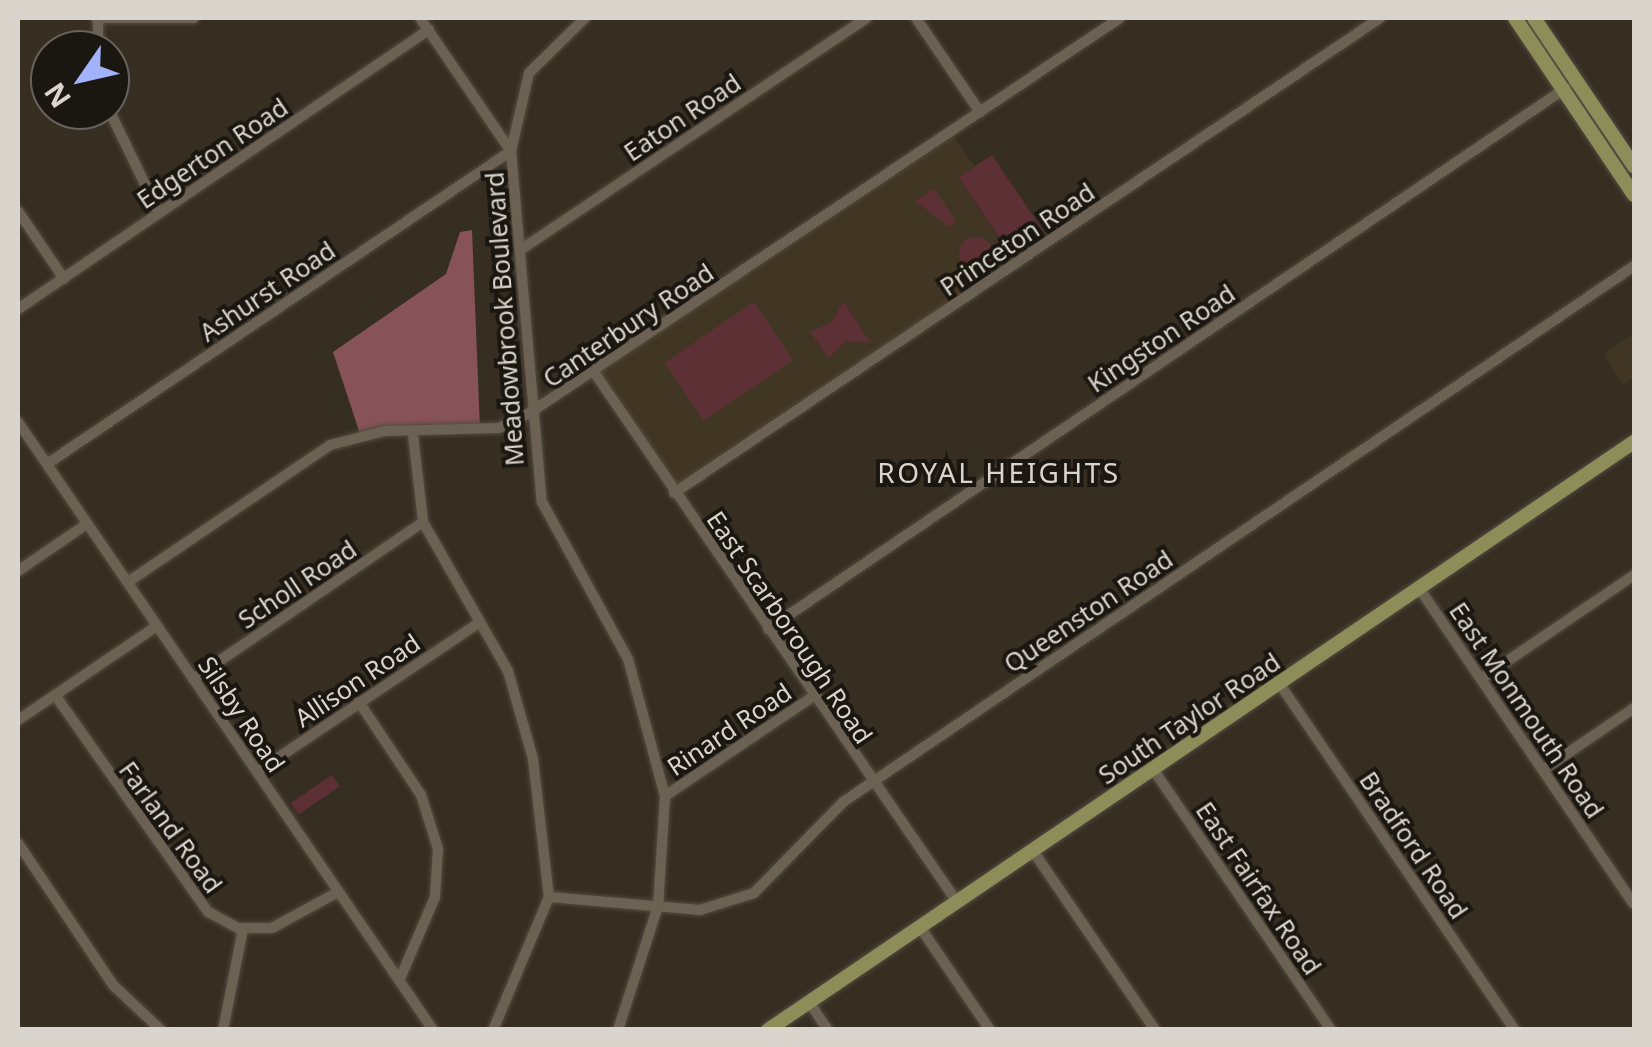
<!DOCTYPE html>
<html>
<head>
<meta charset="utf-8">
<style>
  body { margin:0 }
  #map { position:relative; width:1652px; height:1047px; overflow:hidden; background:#362e21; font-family:"Noto Sans",sans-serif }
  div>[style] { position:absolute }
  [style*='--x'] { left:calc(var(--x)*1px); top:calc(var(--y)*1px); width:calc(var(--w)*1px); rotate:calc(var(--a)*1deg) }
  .built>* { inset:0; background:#413623 }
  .green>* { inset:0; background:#5c3035; transform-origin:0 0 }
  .round { border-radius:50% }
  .forest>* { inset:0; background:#875358 }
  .roads { filter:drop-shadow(0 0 2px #534b40) drop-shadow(0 0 2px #534b40) }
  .minor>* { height:10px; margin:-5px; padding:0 5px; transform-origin:5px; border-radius:5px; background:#6b6253 }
  .major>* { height:14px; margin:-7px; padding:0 7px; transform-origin:7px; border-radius:7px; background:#8d8d5a }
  span { translate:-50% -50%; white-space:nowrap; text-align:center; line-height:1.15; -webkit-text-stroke:8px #1a1711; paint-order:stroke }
  .street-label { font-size:25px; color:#dad5cc }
  .neighbourhood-label { font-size:28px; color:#dad5cc; letter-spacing:2.5px }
  .frame { position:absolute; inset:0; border:20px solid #dad5cc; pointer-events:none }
  .north { position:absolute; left:30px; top:30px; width:100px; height:100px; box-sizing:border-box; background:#1a1711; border:2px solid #67635c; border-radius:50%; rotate:236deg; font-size:28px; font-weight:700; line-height:40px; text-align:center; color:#dad5cc }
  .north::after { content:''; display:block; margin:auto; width:35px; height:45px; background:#a2b2fd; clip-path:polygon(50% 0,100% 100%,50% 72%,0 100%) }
</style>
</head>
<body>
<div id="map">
  <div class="built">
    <div style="clip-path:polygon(951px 133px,975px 167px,959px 178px,1016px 264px,674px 493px,594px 372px)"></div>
    <div style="clip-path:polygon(1634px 333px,1634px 377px,1623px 385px,1603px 354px)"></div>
  </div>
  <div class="green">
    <div style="left:992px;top:155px;width:92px;height:40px;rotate:56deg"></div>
    <div style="clip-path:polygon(934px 188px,956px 222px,949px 227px,915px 201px)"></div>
    <div class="round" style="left:959px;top:237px;width:34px;height:34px"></div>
    <div style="clip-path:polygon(843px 301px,871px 343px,846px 341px,829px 358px,810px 332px,832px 322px)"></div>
    <div style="left:754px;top:302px;width:70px;height:108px;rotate:56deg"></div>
    <div style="left:332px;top:775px;width:14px;height:50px;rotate:56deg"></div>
  </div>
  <div class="forest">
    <div style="clip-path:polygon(472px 230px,480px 429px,360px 434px,333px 352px,446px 274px,460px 232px)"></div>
  </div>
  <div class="roads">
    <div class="minor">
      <div style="--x:96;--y:18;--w:98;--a:0"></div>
      <div style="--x:98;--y:18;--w:32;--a:90"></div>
      <div style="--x:420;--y:18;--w:160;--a:55.7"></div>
      <div style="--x:585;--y:18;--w:78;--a:135.5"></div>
      <div style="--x:529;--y:73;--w:80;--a:103"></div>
      <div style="--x:511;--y:151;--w:352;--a:85"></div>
      <div style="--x:542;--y:502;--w:179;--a:61.3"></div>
      <div style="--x:628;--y:659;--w:142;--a:74.9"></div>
      <div style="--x:665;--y:796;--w:110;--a:93.6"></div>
      <div style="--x:658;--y:906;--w:130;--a:107.9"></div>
      <div style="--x:916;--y:18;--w:114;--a:55.8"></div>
      <div style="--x:109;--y:110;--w:114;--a:64.1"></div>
      <div style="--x:18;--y:211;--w:82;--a:55.9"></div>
      <div style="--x:520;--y:250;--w:417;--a:-33.8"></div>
      <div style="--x:18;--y:309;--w:497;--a:-34.2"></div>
      <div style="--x:594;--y:372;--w:642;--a:55.59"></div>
      <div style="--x:18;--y:422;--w:736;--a:55.68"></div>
      <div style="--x:413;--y:435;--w:88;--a:83.4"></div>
      <div style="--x:423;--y:522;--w:172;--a:60.3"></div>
      <div style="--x:508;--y:671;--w:91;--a:74.1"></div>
      <div style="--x:533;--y:759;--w:139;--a:83.4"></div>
      <div style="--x:549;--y:897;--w:144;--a:112.8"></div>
      <div style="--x:47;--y:464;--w:560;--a:-34"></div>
      <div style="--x:674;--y:493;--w:851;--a:-33.93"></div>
      <div style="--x:18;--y:571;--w:83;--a:-34.3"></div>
      <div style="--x:128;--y:582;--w:244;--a:-34.1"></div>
      <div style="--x:330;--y:445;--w:57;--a:-14.3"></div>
      <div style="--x:385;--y:431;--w:114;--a:-1.5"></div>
      <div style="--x:499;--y:428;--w:32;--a:-26"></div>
      <div style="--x:528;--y:414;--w:712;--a:-33.78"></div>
      <div style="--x:1419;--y:588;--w:382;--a:55.8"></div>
      <div style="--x:768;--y:629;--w:964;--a:-34.14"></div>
      <div style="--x:193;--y:679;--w:278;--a:-34.3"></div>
      <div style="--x:1481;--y:679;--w:185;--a:-34.2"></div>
      <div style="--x:1279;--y:683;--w:420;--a:55.8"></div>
      <div style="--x:55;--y:695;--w:266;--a:54.8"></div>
      <div style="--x:208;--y:912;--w:34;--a:28"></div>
      <div style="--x:238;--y:928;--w:34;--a:0"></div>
      <div style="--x:272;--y:928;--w:75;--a:-28.6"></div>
      <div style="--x:359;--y:702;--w:112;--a:56.3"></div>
      <div style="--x:421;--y:795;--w:57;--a:72.5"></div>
      <div style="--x:438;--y:849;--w:48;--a:93.6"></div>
      <div style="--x:435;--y:897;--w:91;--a:113.2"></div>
      <div style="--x:18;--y:720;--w:168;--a:-34.1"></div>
      <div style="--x:1153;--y:769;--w:316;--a:55.7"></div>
      <div style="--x:1543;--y:770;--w:110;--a:-34.3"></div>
      <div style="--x:257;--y:772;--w:269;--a:-33.9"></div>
      <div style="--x:665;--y:796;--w:179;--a:-33.9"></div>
      <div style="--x:18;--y:843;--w:171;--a:56.2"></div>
      <div style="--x:113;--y:985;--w:66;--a:43.2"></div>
      <div style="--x:1033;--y:851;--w:217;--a:55.7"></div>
      <div style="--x:549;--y:897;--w:152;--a:4.9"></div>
      <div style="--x:700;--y:910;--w:57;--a:-17.5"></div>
      <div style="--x:754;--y:893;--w:127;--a:-45.6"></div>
      <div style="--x:843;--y:802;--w:955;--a:-34.12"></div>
      <div style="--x:920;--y:927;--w:125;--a:55.8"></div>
      <div style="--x:809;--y:1002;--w:34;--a:56"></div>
      <div style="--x:223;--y:1030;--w:103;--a:-78.8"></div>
    </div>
    <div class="major">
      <div style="--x:1515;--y:18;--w:213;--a:56.1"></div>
      <div style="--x:1534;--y:18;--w:179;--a:56"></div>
      <div style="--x:768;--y:1030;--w:1047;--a:-34.18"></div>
    </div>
  </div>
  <div class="street-label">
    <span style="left:682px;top:117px;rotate:-34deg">Eaton Road</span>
    <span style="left:212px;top:153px;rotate:-34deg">Edgerton Road</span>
    <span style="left:1017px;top:239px;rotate:-34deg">Princeton Road</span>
    <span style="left:267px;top:291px;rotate:-34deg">Ashurst Road</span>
    <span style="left:504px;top:319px;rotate:-94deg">Meadowbrook Boulevard</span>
    <span style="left:628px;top:325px;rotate:-34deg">Canterbury Road</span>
    <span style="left:1161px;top:338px;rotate:-34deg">Kingston Road</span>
    <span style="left:297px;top:584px;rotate:-34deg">Scholl Road</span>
    <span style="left:1088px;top:611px;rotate:-34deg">Queenston Road</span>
    <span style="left:790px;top:627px;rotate:56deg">East Scarborough Road</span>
    <span style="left:357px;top:680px;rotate:-34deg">Allison Road</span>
    <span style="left:1527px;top:710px;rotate:56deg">East Monmouth Road</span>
    <span style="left:242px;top:714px;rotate:56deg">Silsby Road</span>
    <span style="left:1189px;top:718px;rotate:-34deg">South Taylor Road</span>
    <span style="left:729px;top:729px;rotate:-34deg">Rinard Road</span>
    <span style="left:171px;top:827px;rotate:54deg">Farland Road</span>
    <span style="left:1414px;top:845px;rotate:56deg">Bradford Road</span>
    <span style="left:1259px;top:888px;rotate:56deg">East Fairfax Road</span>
  </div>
  <div class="neighbourhood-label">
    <span style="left:999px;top:472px">ROYAL HEIGHTS</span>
  </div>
  <div class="frame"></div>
  <div class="north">N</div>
</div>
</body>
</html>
